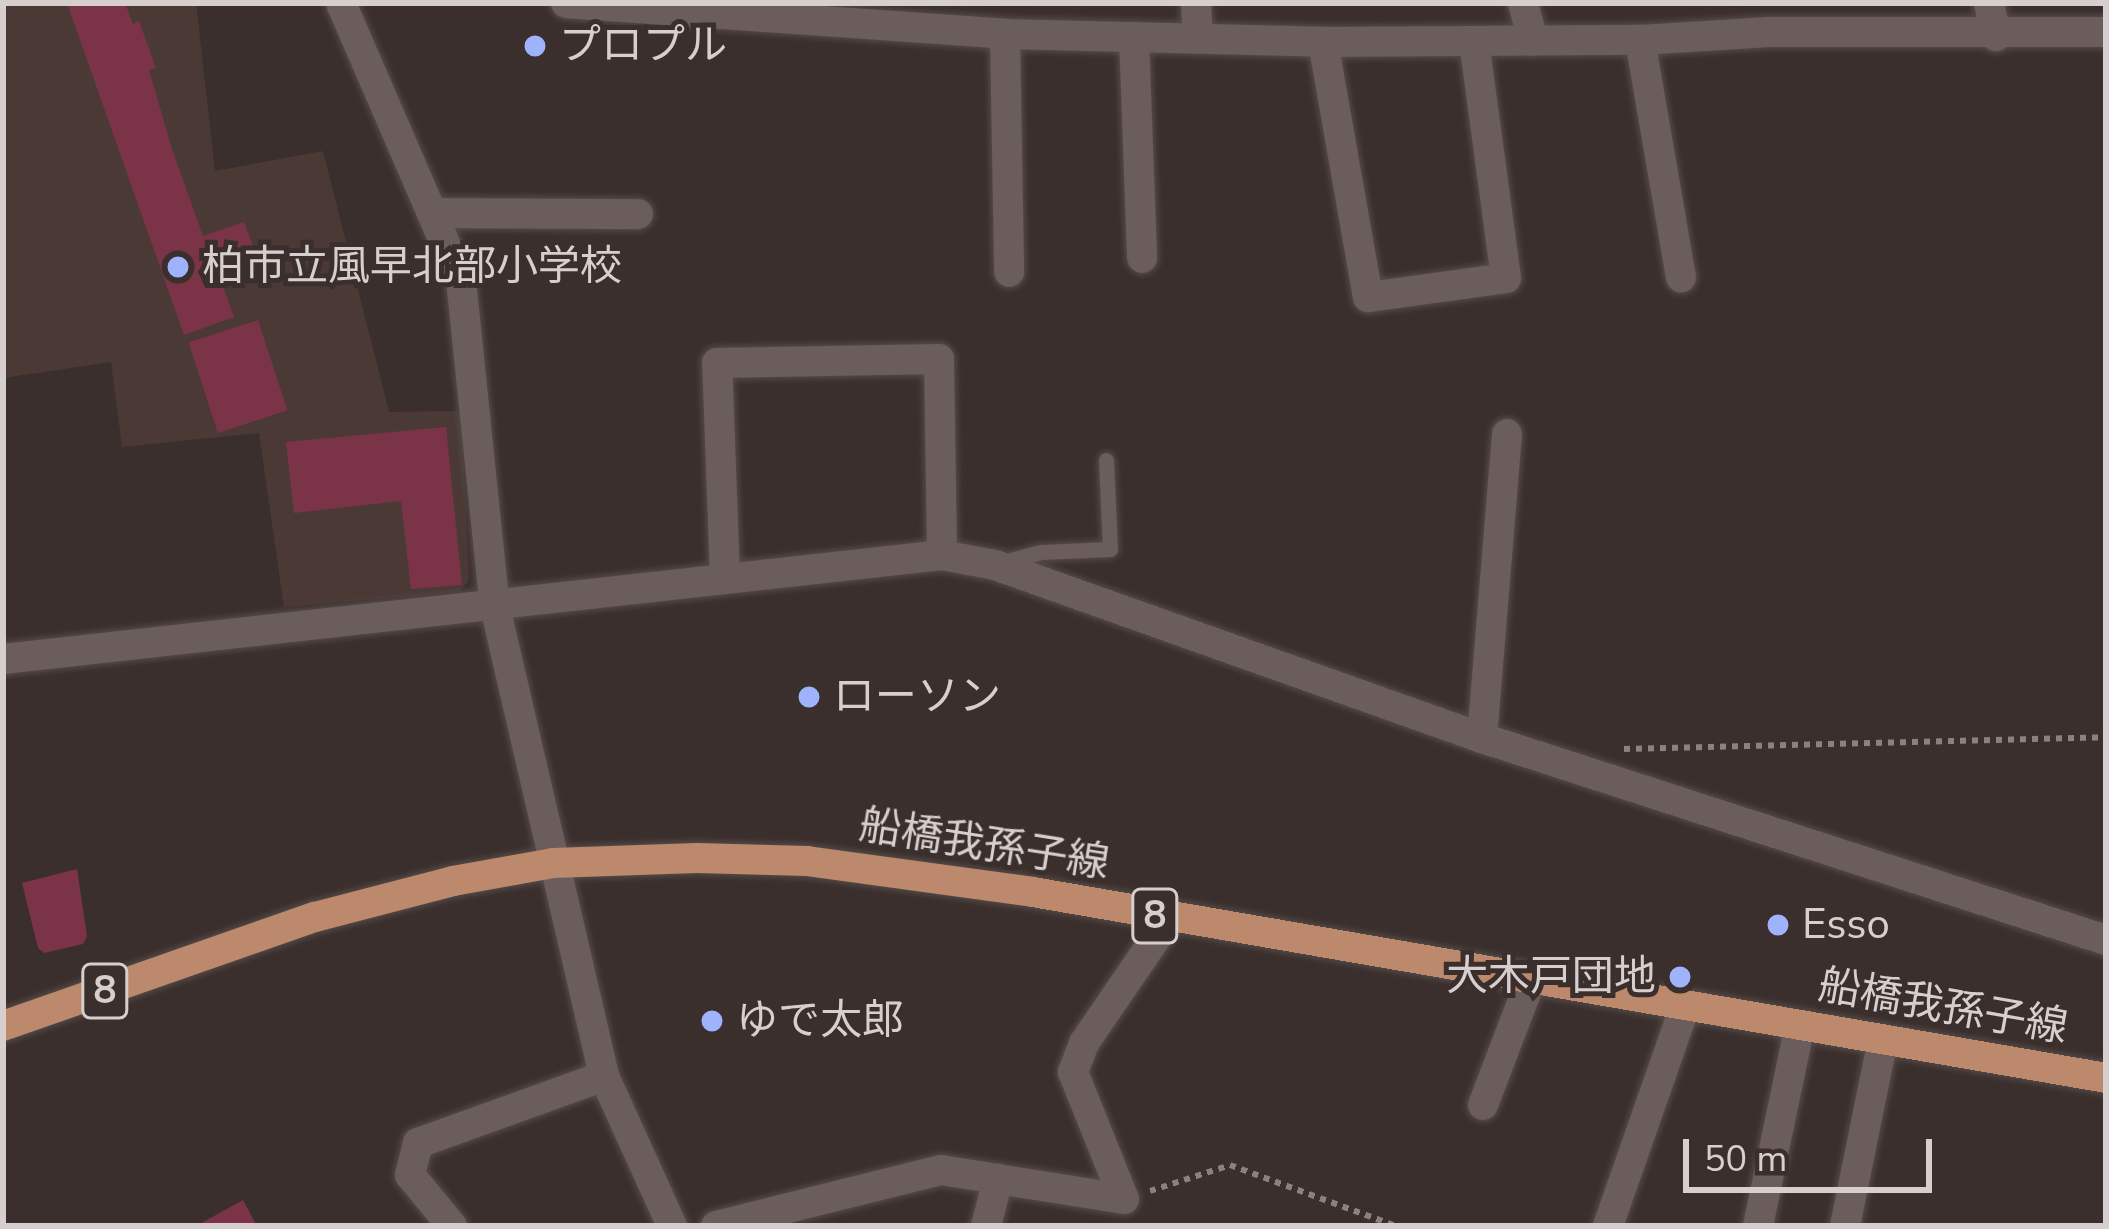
<!DOCTYPE html>
<html>
<head>
<meta charset="utf-8">
<style>
  body { margin:0 }
  #map { position:relative; width:2109px; height:1229px; overflow:hidden; background:#3b2f2d; font-family:"Nunito Sans","Noto Sans JP",sans-serif }
  div>[style] { position:absolute }
  [style*='--x'] { left:calc(var(--x)*1px); top:calc(var(--y)*1px); width:calc(var(--w)*1px); rotate:calc(var(--a)*1deg) }
  .built>* { inset:0; background:#4b3936 }
  .building>* { inset:0; background:#7b3447; transform-origin:0 0 }
  .path>* { height:6px; margin-top:-3px; transform-origin:0; background:repeating-linear-gradient(90deg,#8b817f 0 6px,transparent 0 12px) }
  .roads { filter:drop-shadow(0 0 3px #544b49) drop-shadow(0 0 3px #544b49) }
  .service>* { height:15px; margin:-7.5px; padding:0 7.5px; transform-origin:7.5px; border-radius:7.5px; background:#6a5d5b }
  .minor>* { height:30px; margin:-15px; padding:0 15px; transform-origin:15px; border-radius:15px; background:#6a5d5b }
  .primary>* { height:30px; margin:-15px; padding:0 15px; transform-origin:15px; border-radius:15px; background:#bc896c }
  .dots>* { width:33px; height:33px; translate:-50% -50%; box-sizing:border-box; border:6px solid #3b2f2d; border-radius:50% }
  span { translate:-50% -50%; white-space:nowrap; text-align:center; line-height:1.15; -webkit-text-stroke:10px #3b2f2d; paint-order:stroke }
  .shield-label span { padding:3px 9px; background:#3b2f2d; border:3px solid; border-radius:9px; -webkit-text-stroke-width:0 }
  .shield-label { font-size:39px; color:#d7cfce; font-weight:700 }
  .poi-label { font-size:42px; color:#d7cfce }
  .left { translate:0 -50%; text-align:left }
  .right { translate:-100% -50%; text-align:right }
  .street-label { font-size:42px; color:#d7cfce }
  .frame { position:absolute; inset:0; border:6px solid #d7cfce; pointer-events:none }
  .scale { position:absolute; left:1683px; top:1139px; width:249px; height:54px; box-sizing:border-box; border:6px solid #d7cfce; border-top:0; padding-left:15px; font-size:36px; line-height:42px; white-space:nowrap; color:#d7cfce; -webkit-text-stroke:9px #3b2f2d; paint-order:stroke }
</style>
</head>
<body>
<div id="map">
  <div class="built">
    <div style="clip-path:polygon(3px 3px,196px 3px,215px 171px,323px 151px,389px 412px,461px 411px,469px 580px,459px 592px,284px 607px,259px 433px,122px 447px,111px 362px,3px 378px)"></div>
  </div>
  <div class="building">
    <div style="clip-path:polygon(67px 3px,125px 3px,133px 24px,139px 21px,156px 68px,149px 70px,172px 149px,203px 236px,244px 222px,258px 259px,218px 273px,234px 317px,184px 335px)"></div>
    <div style="left:258px;top:320px;width:95px;height:73px;rotate:72deg"></div>
    <div style="clip-path:polygon(446px 427px,462px 585px,411px 589px,401px 501px,294px 513px,286px 442px)"></div>
    <div style="clip-path:polygon(77px 869px,87px 936px,83px 944px,44px 953px,38px 948px,22px 883px)"></div>
    <div style="clip-path:polygon(243px 1200px,257px 1226px,196px 1226px)"></div>
  </div>
  <div class="path">
    <div style="--x:1624;--y:749;--w:482;--a:-1.4"></div>
    <div style="--x:1150;--y:1191;--w:84;--a:-18"></div>
    <div style="--x:1230;--y:1165;--w:177;--a:20.2"></div>
  </div>
  <div class="roads">
    <div class="service">
      <div style="--x:1003;--y:562;--w:39;--a:-15"></div>
      <div style="--x:1041;--y:552;--w:69;--a:-2.5"></div>
      <div style="--x:1110;--y:549;--w:89;--a:-92.6"></div>
    </div>
    <div class="minor">
      <div style="--x:341;--y:3;--w:302;--a:66.6"></div>
      <div style="--x:461;--y:280;--w:329;--a:84.1"></div>
      <div style="--x:495;--y:607;--w:481;--a:76.9"></div>
      <div style="--x:604;--y:1076;--w:165;--a:65.6"></div>
      <div style="--x:566;--y:3;--w:440;--a:4"></div>
      <div style="--x:1005;--y:34;--w:318;--a:1.4"></div>
      <div style="--x:1323;--y:42;--w:317;--a:-0.4"></div>
      <div style="--x:1640;--y:40;--w:130;--a:-3.5"></div>
      <div style="--x:1770;--y:32;--w:336;--a:0"></div>
      <div style="--x:1196;--y:3;--w:35;--a:87"></div>
      <div style="--x:1523;--y:3;--w:39;--a:75"></div>
      <div style="--x:1989;--y:3;--w:34;--a:78"></div>
      <div style="--x:1005;--y:34;--w:238;--a:89"></div>
      <div style="--x:1134;--y:37;--w:221;--a:87.9"></div>
      <div style="--x:1640;--y:40;--w:241;--a:80.2"></div>
      <div style="--x:1323;--y:42;--w:259;--a:80"></div>
      <div style="--x:1368;--y:297;--w:139;--a:-7.8"></div>
      <div style="--x:1506;--y:278;--w:238;--a:-97.7"></div>
      <div style="--x:435;--y:213;--w:203;--a:0.3"></div>
      <div style="--x:725;--y:577;--w:214;--a:-92.1"></div>
      <div style="--x:717;--y:363;--w:222;--a:-1"></div>
      <div style="--x:939;--y:359;--w:196;--a:89.1"></div>
      <div style="--x:3;--y:659;--w:945;--a:-6.32"></div>
      <div style="--x:942;--y:555;--w:54;--a:10.7"></div>
      <div style="--x:995;--y:565;--w:517;--a:19.56"></div>
      <div style="--x:1482;--y:738;--w:656;--a:17.94"></div>
      <div style="--x:1482;--y:738;--w:305;--a:-85.3"></div>
      <div style="--x:1483;--y:1105;--w:135;--a:-69.1"></div>
      <div style="--x:452;--y:1226;--w:66;--a:-129.5"></div>
      <div style="--x:410;--y:1175;--w:33;--a:-76"></div>
      <div style="--x:418;--y:1143;--w:198;--a:-19.8"></div>
      <div style="--x:716;--y:1226;--w:232;--a:-14"></div>
      <div style="--x:941;--y:1170;--w:185;--a:9"></div>
      <div style="--x:1124;--y:1199;--w:137;--a:-111.9"></div>
      <div style="--x:1073;--y:1072;--w:31;--a:-69"></div>
      <div style="--x:1084;--y:1043;--w:150;--a:-55.6"></div>
      <div style="--x:986;--y:1226;--w:49;--a:-75.7"></div>
      <div style="--x:1608;--y:1226;--w:233;--a:-70.7"></div>
      <div style="--x:1758;--y:1226;--w:205;--a:-78.2"></div>
      <div style="--x:1845;--y:1226;--w:190;--a:-78.5"></div>
    </div>
    <div class="primary">
      <div style="--x:3;--y:1026;--w:330;--a:-19.3"></div>
      <div style="--x:315;--y:917;--w:143;--a:-14.6"></div>
      <div style="--x:453;--y:881;--w:102;--a:-10.2"></div>
      <div style="--x:553;--y:863;--w:144;--a:-2"></div>
      <div style="--x:697;--y:858;--w:110;--a:1.6"></div>
      <div style="--x:807;--y:861;--w:228;--a:7.8"></div>
      <div style="--x:1033;--y:892;--w:1089;--a:9.83"></div>
    </div>
  </div>
  <div class="dots">
    <div style="left:535px;top:46px;background:#9fb3fd"></div>
    <div style="left:178px;top:267px;background:#9fb3fd"></div>
    <div style="left:809px;top:697px;background:#9fb3fd"></div>
    <div style="left:1778px;top:925px;background:#9fb3fd"></div>
    <div style="left:1680px;top:977px;background:#9fb3fd"></div>
    <div style="left:712px;top:1021px;background:#9fb3fd"></div>
  </div>
  <div class="shield-label">
    <span style="left:1155px;top:916px">8</span>
    <span style="left:105px;top:991px">8</span>
  </div>
  <div class="poi-label">
    <span class="left" style="left:559px;top:46px">プロプル</span>
    <span class="left" style="left:202px;top:267px">柏市立風早北部小学校</span>
    <span class="left" style="left:833px;top:697px">ローソン</span>
    <span class="left" style="left:1802px;top:925px">Esso</span>
    <span class="right" style="left:1656px;top:977px">大木戸団地</span>
    <span class="left" style="left:736px;top:1021px">ゆで太郎</span>
  </div>
  <div class="street-label">
    <span style="left:984px;top:845px;rotate:9deg">船橋我孫子線</span>
    <span style="left:1943px;top:1007px;rotate:10deg">船橋我孫子線</span>
  </div>
  <div class="frame"></div>
  <div class="scale">50 m</div>
</div>
</body>
</html>
